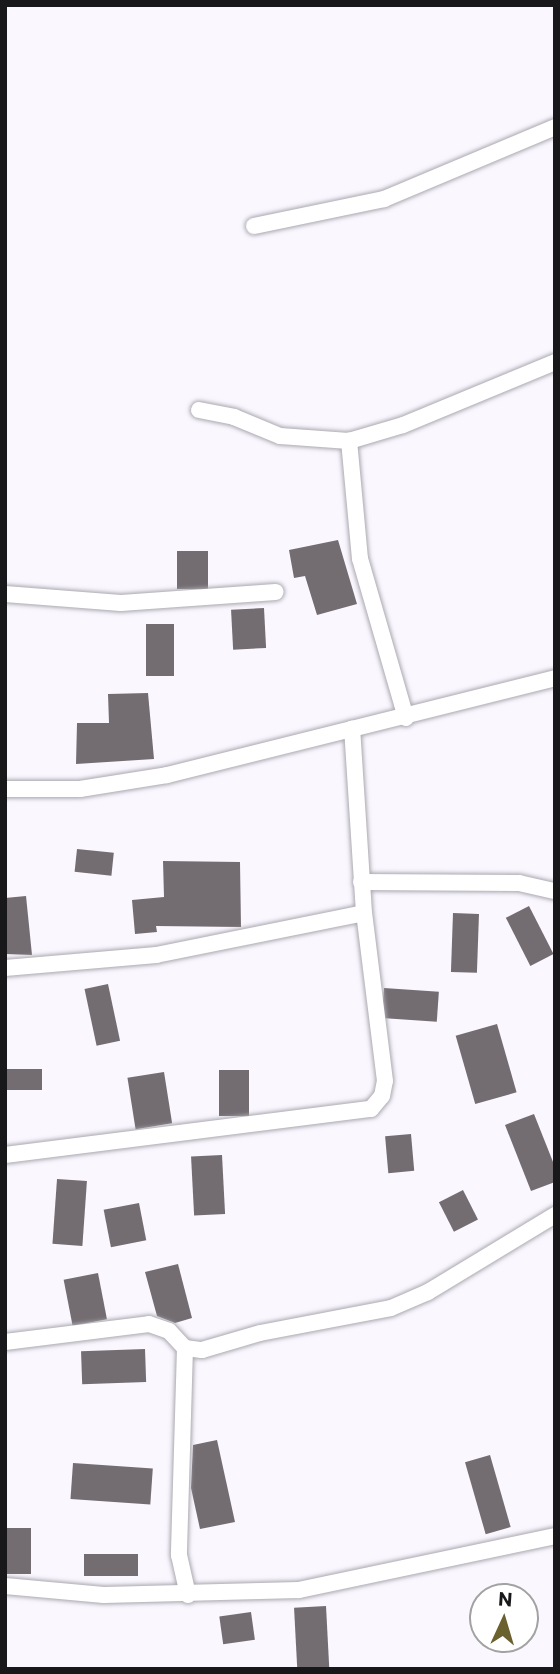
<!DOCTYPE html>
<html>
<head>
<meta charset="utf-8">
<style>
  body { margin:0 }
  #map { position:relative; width:560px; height:1674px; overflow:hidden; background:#faf7ff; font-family:Commissioner,sans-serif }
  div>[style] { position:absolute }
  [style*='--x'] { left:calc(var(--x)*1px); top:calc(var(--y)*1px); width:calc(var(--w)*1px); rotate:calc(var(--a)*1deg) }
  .building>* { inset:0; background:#736d72; transform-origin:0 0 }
  .roads { filter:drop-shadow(0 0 2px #aba8af) drop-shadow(0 0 2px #aba8af) }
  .minor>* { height:16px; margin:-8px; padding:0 8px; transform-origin:8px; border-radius:8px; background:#fff }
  span { translate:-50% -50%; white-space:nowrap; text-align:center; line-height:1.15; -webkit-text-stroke:5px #fff; paint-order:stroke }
  .frame { position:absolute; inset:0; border:7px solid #18171a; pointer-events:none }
  .north { position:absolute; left:469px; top:1583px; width:70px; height:70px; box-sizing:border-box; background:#fff; border:2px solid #a3a2a3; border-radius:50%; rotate:4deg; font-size:19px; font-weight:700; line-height:28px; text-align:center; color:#18171a }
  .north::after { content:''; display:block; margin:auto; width:24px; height:32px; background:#6b612e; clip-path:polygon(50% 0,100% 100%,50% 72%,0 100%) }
</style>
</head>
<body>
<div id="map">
  <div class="building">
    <div style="clip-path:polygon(338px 540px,357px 604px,317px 615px,305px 576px,294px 578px,289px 550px)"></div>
    <div style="left:177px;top:551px;width:31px;height:38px"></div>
    <div style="left:264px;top:608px;width:40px;height:33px;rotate:87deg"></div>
    <div style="left:146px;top:624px;width:28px;height:52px"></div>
    <div style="clip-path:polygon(148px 693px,154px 759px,76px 764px,77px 723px,109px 723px,108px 694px)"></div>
    <div style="left:77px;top:849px;width:37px;height:23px;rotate:6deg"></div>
    <div style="clip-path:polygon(163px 861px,240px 862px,241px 927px,156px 926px,157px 932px,135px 934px,132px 900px,164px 897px)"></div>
    <div style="clip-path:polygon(26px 896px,32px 955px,5px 954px,5px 898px)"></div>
    <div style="left:529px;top:906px;width:54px;height:26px;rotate:63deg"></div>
    <div style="left:453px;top:913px;width:26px;height:59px;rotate:2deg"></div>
    <div style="left:108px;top:984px;width:58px;height:24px;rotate:78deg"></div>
    <div style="left:384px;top:988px;width:55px;height:30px;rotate:4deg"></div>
    <div style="left:497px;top:1024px;width:71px;height:43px;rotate:74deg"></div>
    <div style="left:7px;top:1069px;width:35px;height:21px"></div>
    <div style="left:219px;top:1070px;width:30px;height:46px"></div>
    <div style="left:164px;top:1072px;width:52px;height:37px;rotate:81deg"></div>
    <div style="clip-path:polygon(534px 1114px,555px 1167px,555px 1182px,531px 1191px,505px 1125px)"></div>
    <div style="left:411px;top:1134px;width:37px;height:26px;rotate:85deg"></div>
    <div style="left:222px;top:1155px;width:59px;height:31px;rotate:87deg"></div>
    <div style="left:57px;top:1179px;width:30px;height:65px;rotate:4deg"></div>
    <div style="left:463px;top:1190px;width:33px;height:27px;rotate:63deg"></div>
    <div style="left:139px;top:1203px;width:38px;height:36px;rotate:79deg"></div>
    <div style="clip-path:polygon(178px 1264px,192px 1318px,175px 1323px,157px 1316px,145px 1272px)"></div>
    <div style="left:98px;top:1273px;width:47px;height:35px;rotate:79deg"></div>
    <div style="left:145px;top:1349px;width:33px;height:64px;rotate:88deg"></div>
    <div style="clip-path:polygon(217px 1440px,235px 1522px,200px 1529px,191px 1488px,193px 1445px)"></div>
    <div style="left:490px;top:1455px;width:75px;height:26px;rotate:74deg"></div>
    <div style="left:73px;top:1463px;width:80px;height:36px;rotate:4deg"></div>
    <div style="left:5px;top:1528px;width:26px;height:46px"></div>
    <div style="left:84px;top:1554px;width:54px;height:22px"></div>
    <div style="left:326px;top:1606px;width:63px;height:32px;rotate:87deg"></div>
    <div style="left:251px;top:1612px;width:28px;height:32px;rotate:82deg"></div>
  </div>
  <div class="roads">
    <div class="minor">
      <div style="--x:254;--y:226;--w:133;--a:-11.7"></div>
      <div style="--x:384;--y:199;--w:186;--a:-22.8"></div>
      <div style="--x:199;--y:410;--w:36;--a:11"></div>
      <div style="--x:234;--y:417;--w:50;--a:22.4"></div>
      <div style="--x:280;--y:436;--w:69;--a:4.1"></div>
      <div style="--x:5;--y:594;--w:116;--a:4.4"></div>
      <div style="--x:121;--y:603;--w:155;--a:-4.1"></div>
      <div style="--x:406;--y:718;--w:166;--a:-106.1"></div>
      <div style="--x:360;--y:559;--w:119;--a:-95.3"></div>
      <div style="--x:349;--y:441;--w:56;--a:-16.5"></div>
      <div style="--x:403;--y:425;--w:165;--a:-22.5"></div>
      <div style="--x:5;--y:789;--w:75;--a:0"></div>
      <div style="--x:80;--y:789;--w:88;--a:-9.1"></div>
      <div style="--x:167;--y:775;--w:400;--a:-14"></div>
      <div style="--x:361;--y:882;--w:158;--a:0.4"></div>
      <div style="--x:519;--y:883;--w:37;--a:13"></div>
      <div style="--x:5;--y:968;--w:152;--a:-4.9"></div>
      <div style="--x:156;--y:955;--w:212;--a:-11.4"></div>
      <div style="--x:5;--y:1155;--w:369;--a:-7.2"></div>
      <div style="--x:371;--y:1109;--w:17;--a:-50"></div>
      <div style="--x:382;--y:1096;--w:15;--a:-79"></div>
      <div style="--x:385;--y:1081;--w:169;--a:-97.1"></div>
      <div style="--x:364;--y:913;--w:185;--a:-93.7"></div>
      <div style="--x:5;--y:1342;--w:145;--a:-7.1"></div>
      <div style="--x:149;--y:1324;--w:21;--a:19"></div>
      <div style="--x:169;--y:1331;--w:23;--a:47"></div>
      <div style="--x:185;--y:1348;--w:17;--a:7"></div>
      <div style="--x:202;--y:1350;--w:60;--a:-16.3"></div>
      <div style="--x:260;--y:1333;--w:133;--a:-10.8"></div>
      <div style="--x:391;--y:1308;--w:40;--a:-23.4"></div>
      <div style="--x:428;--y:1292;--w:149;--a:-31.2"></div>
      <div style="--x:185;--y:1348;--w:207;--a:91.7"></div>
      <div style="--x:179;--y:1555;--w:41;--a:77.3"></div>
      <div style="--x:5;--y:1586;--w:99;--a:5.2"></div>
      <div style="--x:104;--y:1595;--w:195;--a:-1.5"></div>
      <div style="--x:299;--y:1590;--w:262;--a:-11.9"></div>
    </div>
  </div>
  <div class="frame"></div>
  <div class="north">N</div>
</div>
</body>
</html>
